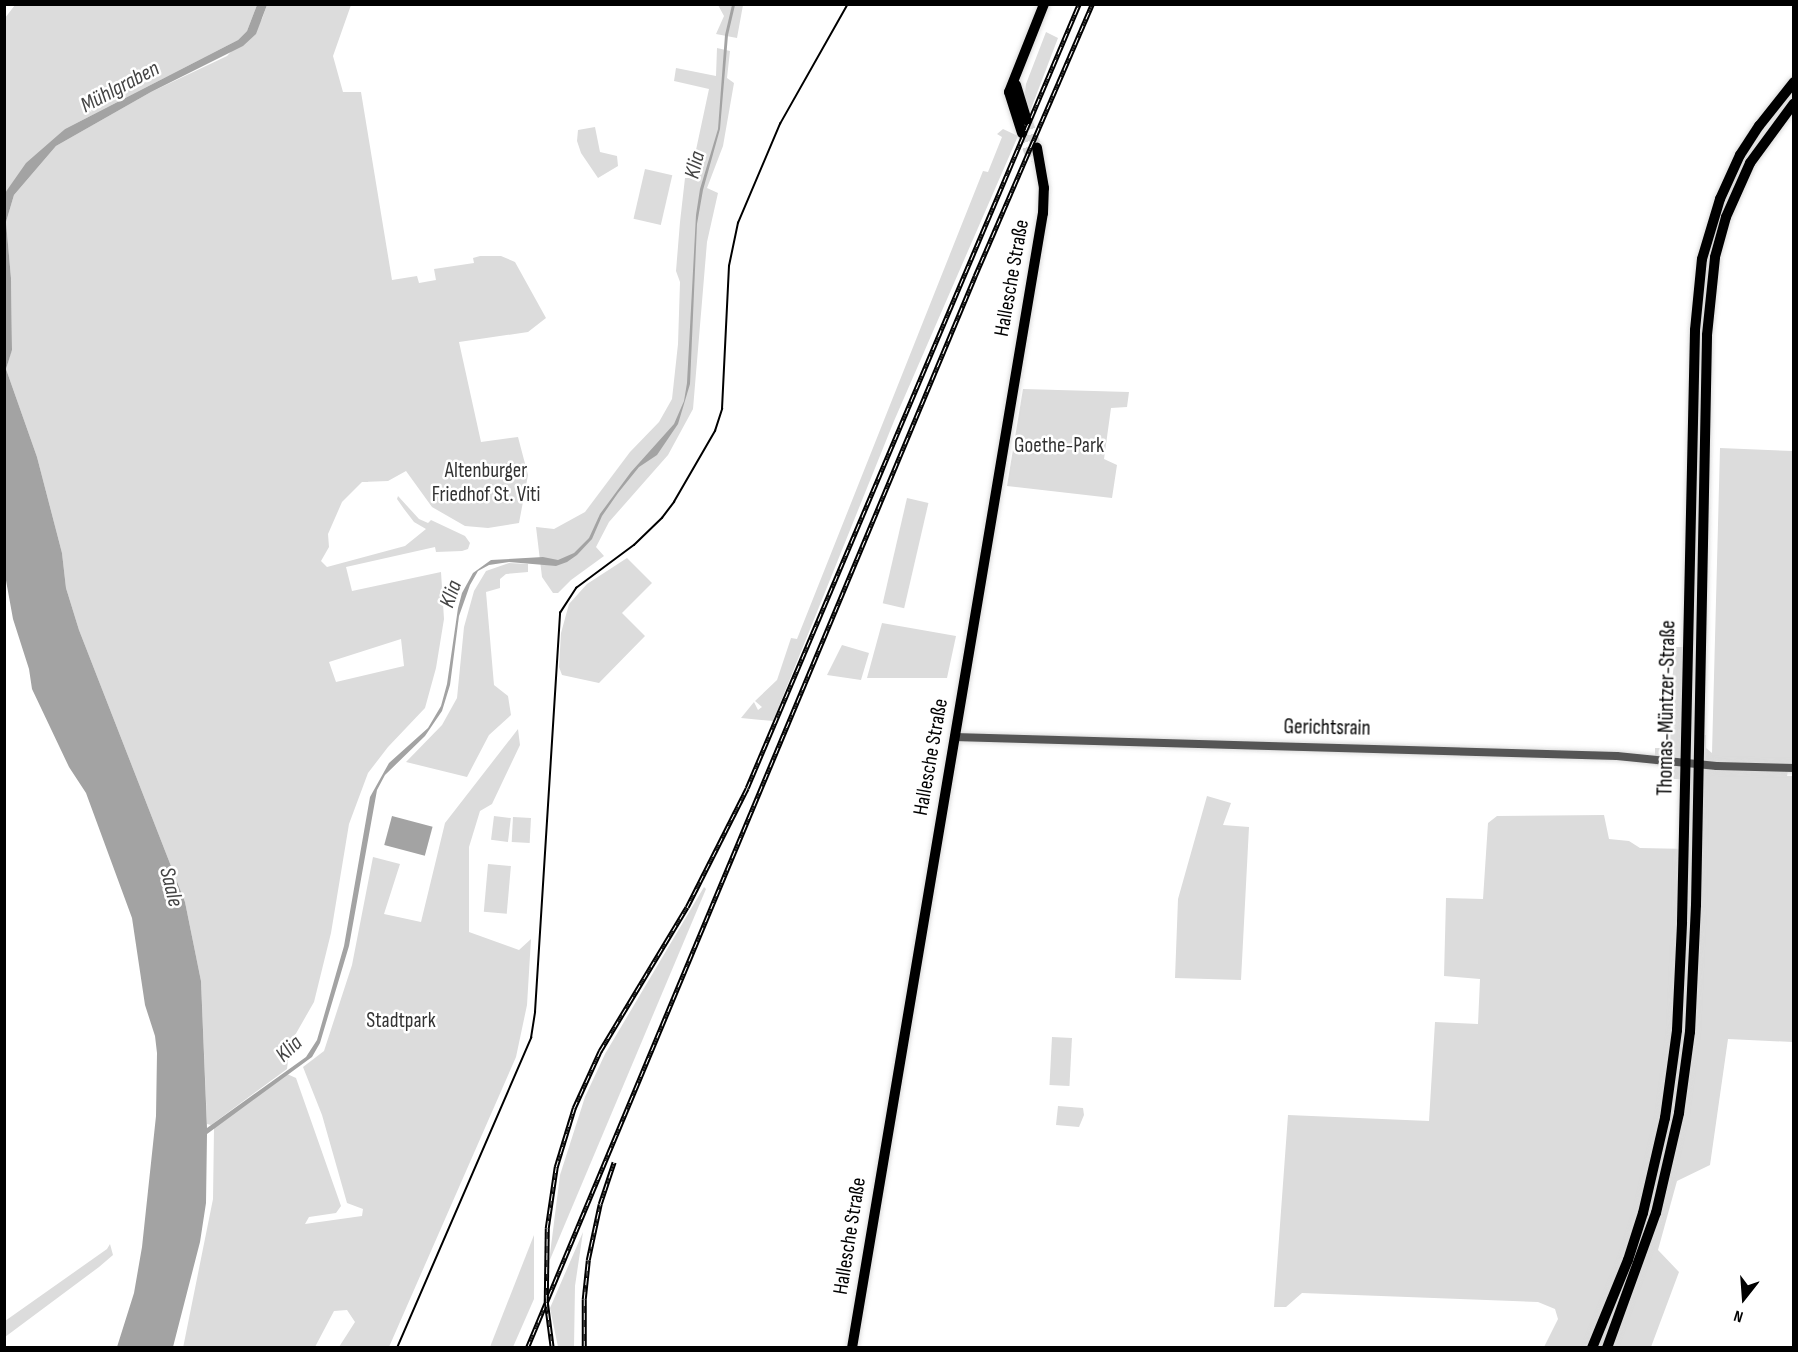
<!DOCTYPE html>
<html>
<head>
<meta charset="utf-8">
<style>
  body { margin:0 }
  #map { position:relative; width:1798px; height:1352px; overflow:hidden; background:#fff; font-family:"Sofia Sans Condensed",sans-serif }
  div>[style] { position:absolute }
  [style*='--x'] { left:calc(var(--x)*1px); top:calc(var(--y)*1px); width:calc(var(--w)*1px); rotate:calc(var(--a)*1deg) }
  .green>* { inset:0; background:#dcdcdc; transform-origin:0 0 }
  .water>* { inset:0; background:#a3a3a3; transform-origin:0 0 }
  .major-tunnel>* { height:10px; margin-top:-5px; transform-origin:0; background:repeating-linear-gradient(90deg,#d9d9d9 0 10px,transparent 0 15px) }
  .roads { filter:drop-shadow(0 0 2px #dbdbdb) drop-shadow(0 0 2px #dbdbdb) }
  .minor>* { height:8px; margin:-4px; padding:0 4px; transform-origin:4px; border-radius:4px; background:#555 }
  .major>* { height:10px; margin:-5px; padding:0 5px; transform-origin:5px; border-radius:5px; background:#000 }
  .tram>* { height:1.5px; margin:-0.75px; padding:0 0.75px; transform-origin:0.75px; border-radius:0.75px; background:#000 }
  .rail>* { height:4.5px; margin-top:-2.25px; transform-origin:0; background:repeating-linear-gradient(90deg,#fff 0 7px,#000 0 14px); box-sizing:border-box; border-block:2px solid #000 }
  span { translate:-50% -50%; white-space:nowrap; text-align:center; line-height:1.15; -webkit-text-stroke:5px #fff; paint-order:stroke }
  .street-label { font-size:21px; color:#000 }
  .park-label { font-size:21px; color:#333 }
  .water-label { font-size:22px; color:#444; font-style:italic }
  .frame { position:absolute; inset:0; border:6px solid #000; pointer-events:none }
  .north { position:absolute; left:1714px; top:1268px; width:60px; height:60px; -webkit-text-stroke:4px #fff; paint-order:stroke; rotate:197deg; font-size:16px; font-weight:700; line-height:24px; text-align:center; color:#000 }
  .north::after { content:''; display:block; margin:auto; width:21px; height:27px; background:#000; clip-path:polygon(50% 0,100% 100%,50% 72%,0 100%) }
</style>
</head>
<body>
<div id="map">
  <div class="green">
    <div style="clip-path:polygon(15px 5px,257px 5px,247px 31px,238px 40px,65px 129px,5px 193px,5px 18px)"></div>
    <div style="clip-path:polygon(evenodd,267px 5px,351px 5px,333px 56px,343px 92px,361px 92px,392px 280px,417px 276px,419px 283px,436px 280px,434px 269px,474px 263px,473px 258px,480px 256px,501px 256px,515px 262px,546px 318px,528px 332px,459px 342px,481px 442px,518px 437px,528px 475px,519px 523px,488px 528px,465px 526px,432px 507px,406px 471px,388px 481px,362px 482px,342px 502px,328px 534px,329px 547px,321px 561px,327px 567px,405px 546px,426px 529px,414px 522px,404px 509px,397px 499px,398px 496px,419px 519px,428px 523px,431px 520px,465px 536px,470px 543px,468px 549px,462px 551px,436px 552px,435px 547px,346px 567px,352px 591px,441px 572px,444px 619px,436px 668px,425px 708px,388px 747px,368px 773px,349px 824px,331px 933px,314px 1002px,290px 1044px,287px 1069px,211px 1125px,207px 1124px,201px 981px,185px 902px,79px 630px,66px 588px,62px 553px,37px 457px,6px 369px,12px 349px,11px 278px,6px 222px,14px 195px,56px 146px,151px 92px,227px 56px,262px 19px,267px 5px,401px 639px,404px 666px,336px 682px,329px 662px,401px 639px)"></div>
    <div style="clip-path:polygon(718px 5px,743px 5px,737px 38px,716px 34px,724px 16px)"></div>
    <div style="clip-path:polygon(1046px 32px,1058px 38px,1029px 114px,1024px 101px,1026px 84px)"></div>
    <div style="clip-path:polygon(717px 48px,730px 51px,727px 78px,734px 83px,723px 146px,707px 188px,718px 193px,707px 242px,693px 409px,668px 455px,609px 522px,596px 547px,604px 556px,571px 580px,558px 593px,553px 593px,542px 577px,536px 527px,554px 529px,585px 512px,630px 452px,659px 422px,672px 399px,678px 344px,680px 282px,676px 271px,680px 222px,685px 178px,690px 178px,709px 89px,674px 81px,676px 68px,716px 76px)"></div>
    <div style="clip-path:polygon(595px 127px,600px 152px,617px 156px,618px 166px,598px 178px,581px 153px,577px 141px,578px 130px)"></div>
    <div style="clip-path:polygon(1003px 129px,1018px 136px,894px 421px,773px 721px,741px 718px,754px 702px,758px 710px,762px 707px,755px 701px,777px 680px,791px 638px,797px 639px,983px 171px,988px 172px,1002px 137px,997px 134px)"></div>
    <div style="left:645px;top:169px;width:28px;height:51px;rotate:13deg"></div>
    <div style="clip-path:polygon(1023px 389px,1129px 392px,1127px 407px,1111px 408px,1104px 459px,1117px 465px,1112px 498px,1007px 486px)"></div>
    <div style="clip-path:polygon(1720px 448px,1793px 451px,1794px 772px,1788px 771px,1787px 776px,1794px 776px,1793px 1042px,1728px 1039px,1710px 1165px,1677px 1181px,1658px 1250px,1679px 1272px,1651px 1347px,1544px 1347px,1558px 1319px,1555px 1309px,1538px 1302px,1302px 1293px,1286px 1307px,1274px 1307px,1288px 1115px,1429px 1121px,1435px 1022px,1478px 1024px,1480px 979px,1444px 976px,1446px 898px,1483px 899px,1488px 823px,1497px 816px,1604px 815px,1609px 839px,1629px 841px,1640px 848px,1689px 849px,1690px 779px,1670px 779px,1665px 773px,1665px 766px,1655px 765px,1655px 748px,1664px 748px,1676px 647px,1691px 647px,1694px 734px,1706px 735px,1706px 748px,1712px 753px)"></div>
    <div style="left:907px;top:498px;width:22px;height:108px;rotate:13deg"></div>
    <div style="clip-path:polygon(627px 558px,652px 583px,622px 613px,645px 636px,599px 683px,562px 675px,559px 667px,561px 633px,569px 604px,587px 584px)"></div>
    <div style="clip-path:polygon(509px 563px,528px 564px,528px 572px,506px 574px,500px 579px,500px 588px,486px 592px,494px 685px,508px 696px,511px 715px,489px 735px,467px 777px,406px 762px,442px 725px,457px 698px,464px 627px,474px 591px,486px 571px)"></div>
    <div style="clip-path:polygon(882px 623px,956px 636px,947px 678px,867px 678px)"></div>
    <div style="clip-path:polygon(842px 645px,869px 653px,861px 680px,827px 675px)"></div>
    <div style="clip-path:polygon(518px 729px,520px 745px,492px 804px,480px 811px,469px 847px,469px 932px,519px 950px,531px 939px,527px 1005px,516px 1057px,389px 1347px,339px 1347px,355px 1322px,347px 1310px,334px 1311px,315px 1347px,183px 1348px,213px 1199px,214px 1128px,287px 1074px,296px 1078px,341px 1206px,336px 1213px,309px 1217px,305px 1224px,362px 1216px,363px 1209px,347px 1203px,322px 1115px,303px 1067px,324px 1051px,352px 965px,373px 857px,400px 864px,384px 914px,421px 922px,445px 823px)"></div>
    <div style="clip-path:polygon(1207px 796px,1231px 803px,1223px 825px,1249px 827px,1241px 980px,1175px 978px,1178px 899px)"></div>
    <div style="left:494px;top:816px;width:17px;height:24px;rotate:7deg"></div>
    <div style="left:513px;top:817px;width:18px;height:25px;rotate:3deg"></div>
    <div style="left:488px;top:864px;width:23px;height:48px;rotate:5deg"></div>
    <div style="clip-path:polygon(704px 887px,706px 889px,549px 1262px,560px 1175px,585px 1097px,605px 1054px)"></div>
    <div style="left:1052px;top:1037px;width:20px;height:48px;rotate:3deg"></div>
    <div style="clip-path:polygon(1058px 1106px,1083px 1108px,1084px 1115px,1079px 1127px,1056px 1125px)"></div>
    <div style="clip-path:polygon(583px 1232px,575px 1286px,574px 1347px,558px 1347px,550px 1308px)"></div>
    <div style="clip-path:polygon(534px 1235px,534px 1299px,513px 1347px,490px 1347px)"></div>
    <div style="clip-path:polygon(110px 1244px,113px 1255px,99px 1267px,5px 1337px,5px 1321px,107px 1249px)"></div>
  </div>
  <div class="water">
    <div style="clip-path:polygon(257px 5px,267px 5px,256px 34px,243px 46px,151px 92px,56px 146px,14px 195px,6px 222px,11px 278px,12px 350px,6px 369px,37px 457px,62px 553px,66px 588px,79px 630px,185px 902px,201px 981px,207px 1128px,306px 1057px,317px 1040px,344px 946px,370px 797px,389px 763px,428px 728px,441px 706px,447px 684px,458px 608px,462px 593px,473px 573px,491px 560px,543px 557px,558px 560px,574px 553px,589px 538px,600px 514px,631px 472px,674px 424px,684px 401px,687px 383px,696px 215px,700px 189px,718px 129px,725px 35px,732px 5px,735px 5px,728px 35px,720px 129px,703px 190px,697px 224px,690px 384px,678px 424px,657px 455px,639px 467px,618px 493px,602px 516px,592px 539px,577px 555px,567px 562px,556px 566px,509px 562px,489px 565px,478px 571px,470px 585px,459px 616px,450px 685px,442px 711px,425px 736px,385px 775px,377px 790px,349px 946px,320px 1043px,312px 1057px,207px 1134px,206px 1203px,200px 1242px,173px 1347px,117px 1347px,134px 1293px,142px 1247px,156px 1116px,157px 1053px,155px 1036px,145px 1005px,132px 918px,86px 793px,69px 767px,32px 689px,29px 669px,13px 619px,5px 575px,5px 193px,26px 163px,65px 129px,238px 40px,247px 31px)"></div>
    <div style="left:392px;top:816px;width:42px;height:30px;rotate:15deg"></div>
  </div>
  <div class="major-tunnel">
    <div style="--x:1027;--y:120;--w:30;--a:70"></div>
    <div style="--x:1022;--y:133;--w:30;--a:70"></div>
  </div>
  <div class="roads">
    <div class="minor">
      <div style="--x:954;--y:737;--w:663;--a:1.64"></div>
      <div style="--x:1617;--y:756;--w:100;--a:5.7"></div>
      <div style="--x:1717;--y:766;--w:77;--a:1.5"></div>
    </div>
    <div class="major">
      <div style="--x:1016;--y:85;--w:37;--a:73"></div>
      <div style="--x:1022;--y:133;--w:43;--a:-107.6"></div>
      <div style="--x:1009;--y:92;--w:95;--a:-68.3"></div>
      <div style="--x:852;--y:1348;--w:1151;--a:-80.45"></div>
      <div style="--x:1043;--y:213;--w:25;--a:-88"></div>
      <div style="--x:1044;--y:188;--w:41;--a:-99.9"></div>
      <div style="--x:1592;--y:1348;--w:95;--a:-67.8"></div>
      <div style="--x:1628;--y:1260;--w:49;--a:-72.3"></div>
      <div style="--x:1643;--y:1213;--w:98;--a:-77"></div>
      <div style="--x:1665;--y:1118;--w:89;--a:-82.2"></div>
      <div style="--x:1677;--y:1030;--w:108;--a:-87.3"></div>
      <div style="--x:1682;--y:922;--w:592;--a:-88.74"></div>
      <div style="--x:1695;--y:330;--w:71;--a:-84.4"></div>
      <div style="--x:1702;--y:259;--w:63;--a:-73.3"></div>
      <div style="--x:1720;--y:199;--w:48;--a:-65.6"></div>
      <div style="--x:1740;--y:155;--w:35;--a:-57"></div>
      <div style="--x:1759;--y:126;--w:56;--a:-51.5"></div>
      <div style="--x:1607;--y:1348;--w:144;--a:-70.1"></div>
      <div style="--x:1656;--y:1213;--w:103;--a:-77"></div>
      <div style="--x:1679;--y:1113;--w:82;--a:-82.3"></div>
      <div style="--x:1690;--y:1032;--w:127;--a:-87.3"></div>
      <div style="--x:1696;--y:905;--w:570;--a:-88.89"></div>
      <div style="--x:1707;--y:335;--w:78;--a:-84.1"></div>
      <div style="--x:1715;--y:257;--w:41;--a:-74.6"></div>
      <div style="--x:1726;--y:217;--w:59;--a:-66"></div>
      <div style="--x:1750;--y:163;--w:74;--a:-53.7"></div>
    </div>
  </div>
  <div class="tram">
    <div style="--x:397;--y:1348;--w:338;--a:-66.6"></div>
    <div style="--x:531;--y:1038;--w:26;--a:-81"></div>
    <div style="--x:535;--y:1012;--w:400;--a:-86.4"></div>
    <div style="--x:560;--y:613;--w:30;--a:-57"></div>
    <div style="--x:576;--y:588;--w:72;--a:-36.6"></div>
    <div style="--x:634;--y:545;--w:39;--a:-44"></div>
    <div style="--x:662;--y:518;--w:20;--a:-53"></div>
    <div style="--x:674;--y:502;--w:82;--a:-60"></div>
    <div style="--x:715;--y:431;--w:23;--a:-72"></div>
    <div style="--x:722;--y:409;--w:143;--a:-87.2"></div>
    <div style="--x:729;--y:266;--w:44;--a:-78.2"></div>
    <div style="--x:738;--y:223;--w:108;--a:-67"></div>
    <div style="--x:780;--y:124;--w:138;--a:-60.5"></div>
  </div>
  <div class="rail">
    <div style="--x:527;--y:1348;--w:1162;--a:-67.32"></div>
    <div style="--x:975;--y:276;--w:296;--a:-66.7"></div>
    <div style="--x:552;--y:1348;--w:46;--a:-97.4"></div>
    <div style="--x:546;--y:1302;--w:74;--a:-89.2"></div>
    <div style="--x:547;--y:1228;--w:62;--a:-81.6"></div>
    <div style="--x:556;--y:1167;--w:62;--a:-73"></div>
    <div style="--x:574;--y:1108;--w:63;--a:-65.5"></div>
    <div style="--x:600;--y:1051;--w:168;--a:-58.9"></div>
    <div style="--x:687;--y:907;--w:133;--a:-63.2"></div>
    <div style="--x:747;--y:788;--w:851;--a:-67.05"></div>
    <div style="--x:584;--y:1348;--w:49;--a:-90"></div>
    <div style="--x:584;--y:1299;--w:39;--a:-84"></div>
    <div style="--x:588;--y:1260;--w:57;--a:-77.9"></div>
    <div style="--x:600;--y:1204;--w:44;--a:-71.6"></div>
  </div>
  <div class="street-label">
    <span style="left:1012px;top:278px;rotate:-80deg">Hallesche Straße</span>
    <span style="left:1667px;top:708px;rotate:-89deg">Thomas-Müntzer-Straße</span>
    <span style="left:1327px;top:728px;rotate:1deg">Gerichtsrain</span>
    <span style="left:931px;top:757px;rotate:-80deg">Hallesche Straße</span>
    <span style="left:850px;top:1236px;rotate:-81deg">Hallesche Straße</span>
  </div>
  <div class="park-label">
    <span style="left:1059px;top:446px">Goethe-Park</span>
    <span style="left:486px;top:483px">Altenburger<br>Friedhof St. Viti</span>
    <span style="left:401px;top:1021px">Stadtpark</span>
  </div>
  <div class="water-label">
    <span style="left:120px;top:87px;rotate:-28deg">Mühlgraben</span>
    <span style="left:695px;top:165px;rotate:-76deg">Klia</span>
    <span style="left:451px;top:594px;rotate:-71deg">Klia</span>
    <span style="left:171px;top:887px;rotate:76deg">Saale</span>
    <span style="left:289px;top:1049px;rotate:-43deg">Klia</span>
  </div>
  <div class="frame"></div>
  <div class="north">N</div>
</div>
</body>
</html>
